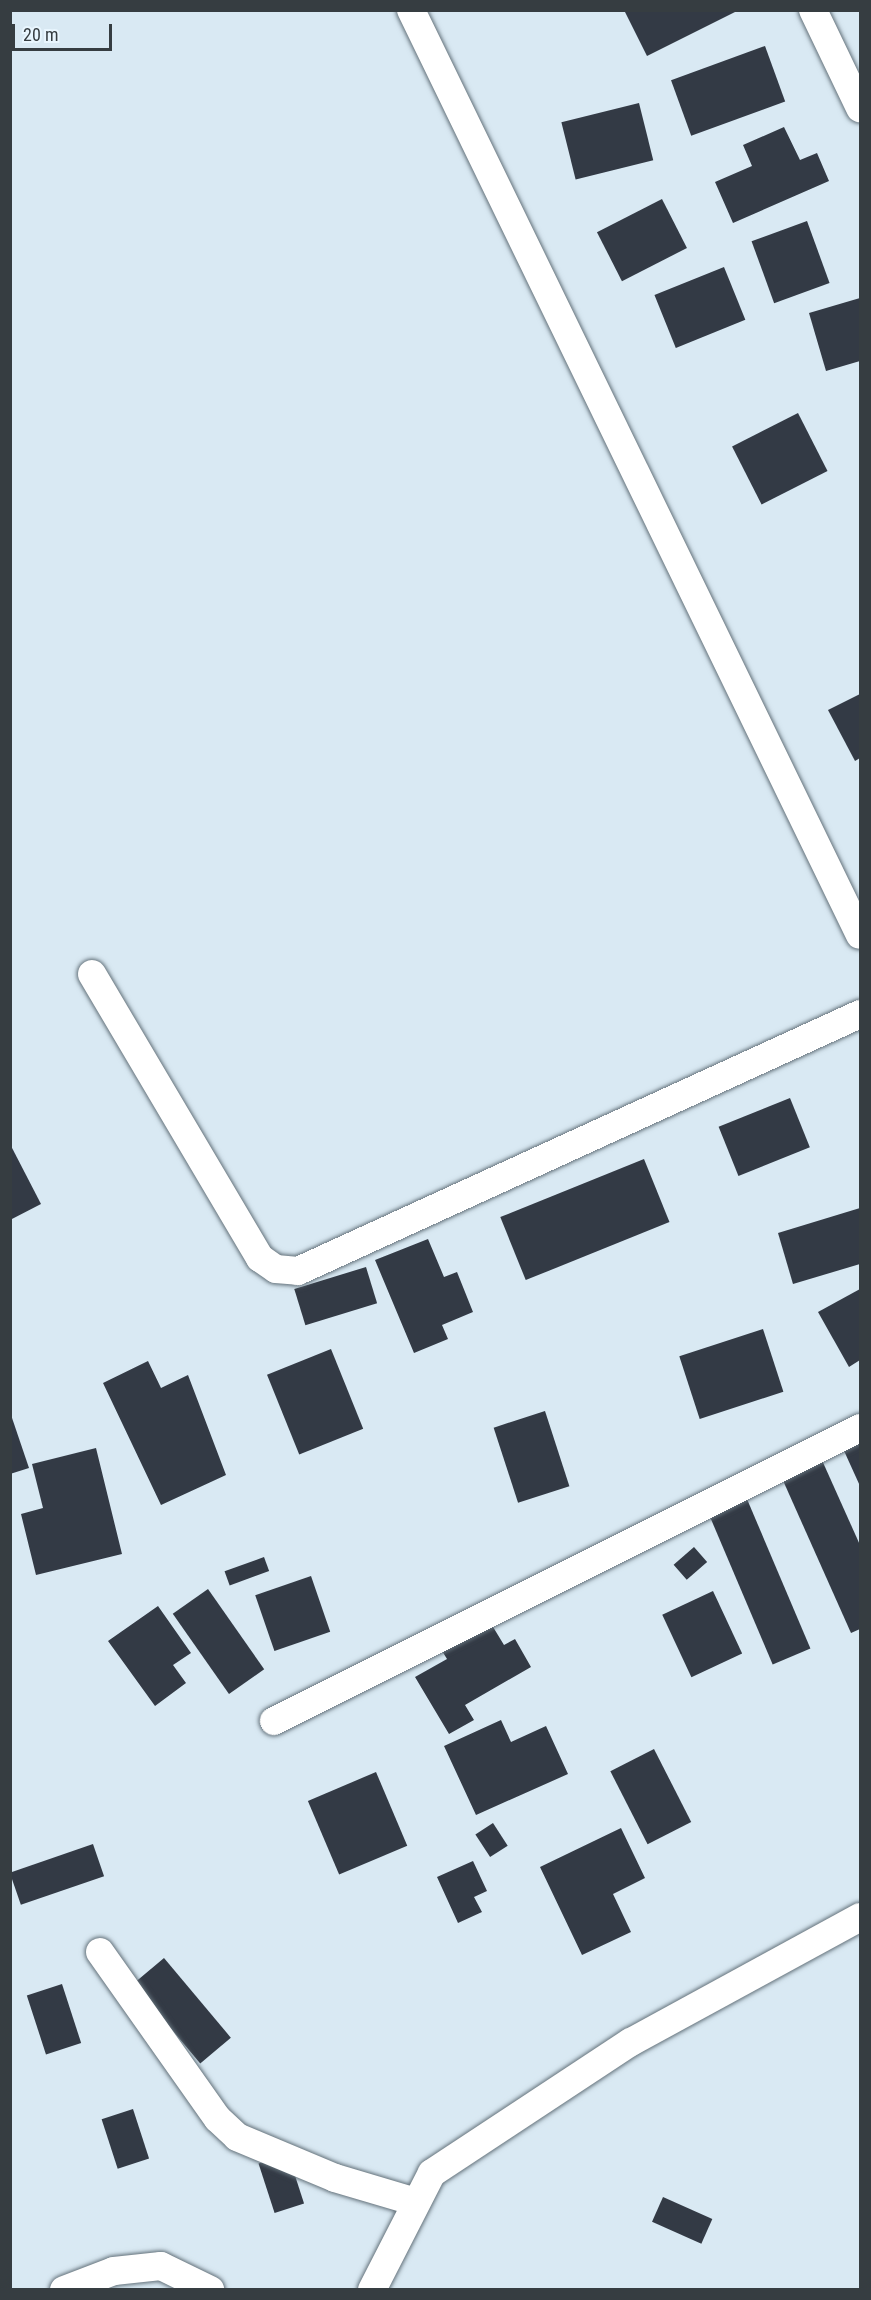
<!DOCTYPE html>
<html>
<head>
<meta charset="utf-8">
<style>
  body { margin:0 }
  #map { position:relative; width:871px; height:2300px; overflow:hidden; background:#d9e9f3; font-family:"Roboto Condensed",sans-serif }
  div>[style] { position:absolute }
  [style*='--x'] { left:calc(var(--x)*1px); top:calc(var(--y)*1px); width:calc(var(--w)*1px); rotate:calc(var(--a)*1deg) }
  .building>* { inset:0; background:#333a45; transform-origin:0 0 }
  .roads { filter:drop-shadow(0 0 2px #64727b) drop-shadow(0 0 2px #64727b) }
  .minor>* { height:28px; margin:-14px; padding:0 14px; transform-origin:14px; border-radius:14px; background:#fff }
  span { translate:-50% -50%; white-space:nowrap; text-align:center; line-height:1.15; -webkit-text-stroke:6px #e9f6fe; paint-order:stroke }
  .frame { position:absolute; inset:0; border:12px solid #363d41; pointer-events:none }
  .scale { position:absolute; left:12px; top:24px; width:100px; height:27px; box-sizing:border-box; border:3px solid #363d41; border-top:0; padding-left:8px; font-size:18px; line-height:21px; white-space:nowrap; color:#363d41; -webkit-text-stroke:4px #e9f6fe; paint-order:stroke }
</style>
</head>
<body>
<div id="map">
  <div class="building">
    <div style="clip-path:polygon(624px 10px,739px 10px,647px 56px)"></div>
    <div style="left:765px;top:46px;width:59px;height:100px;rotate:70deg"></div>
    <div style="left:639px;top:103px;width:59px;height:80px;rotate:76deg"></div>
    <div style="clip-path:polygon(784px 127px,800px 160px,817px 153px,829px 181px,733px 223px,715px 182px,752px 166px,743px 145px)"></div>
    <div style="left:662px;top:199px;width:55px;height:73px;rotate:63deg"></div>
    <div style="left:807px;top:221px;width:66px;height:59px;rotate:70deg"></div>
    <div style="left:724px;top:267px;width:57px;height:75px;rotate:68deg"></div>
    <div style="clip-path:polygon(860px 298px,860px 361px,826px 371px,809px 313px)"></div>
    <div style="left:798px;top:413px;width:65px;height:74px;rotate:63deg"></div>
    <div style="clip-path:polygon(860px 694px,860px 758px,855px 761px,828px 710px)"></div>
    <div style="left:790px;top:1098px;width:53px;height:77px;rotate:68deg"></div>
    <div style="clip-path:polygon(10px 1144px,41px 1204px,10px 1220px)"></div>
    <div style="left:644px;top:1159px;width:68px;height:155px;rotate:68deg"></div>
    <div style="clip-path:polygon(860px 1208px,860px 1264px,793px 1284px,778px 1233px)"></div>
    <div style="clip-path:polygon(428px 1239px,444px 1277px,457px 1272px,473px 1312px,442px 1325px,448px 1339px,414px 1353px,375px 1260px)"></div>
    <div style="left:366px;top:1267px;width:38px;height:75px;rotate:73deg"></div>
    <div style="clip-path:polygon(860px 1289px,860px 1360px,849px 1367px,818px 1312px)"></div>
    <div style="left:763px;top:1329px;width:66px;height:88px;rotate:72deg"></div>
    <div style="left:331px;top:1349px;width:86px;height:69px;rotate:68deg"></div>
    <div style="clip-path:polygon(148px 1361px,161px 1388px,188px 1375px,226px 1475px,161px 1505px,103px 1383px)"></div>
    <div style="left:545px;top:1411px;width:79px;height:54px;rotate:72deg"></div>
    <div style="clip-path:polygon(10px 1412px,29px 1468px,10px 1474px)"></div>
    <div style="clip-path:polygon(860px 1432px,860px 1486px,840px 1442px)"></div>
    <div style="clip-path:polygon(96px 1448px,122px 1554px,36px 1575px,21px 1514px,43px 1508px,32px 1464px)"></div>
    <div style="clip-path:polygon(821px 1458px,860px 1545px,860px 1629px,851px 1633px,781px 1476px)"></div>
    <div style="left:744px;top:1492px;width:170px;height:41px;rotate:67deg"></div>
    <div style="left:694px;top:1547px;width:20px;height:27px;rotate:49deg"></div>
    <div style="left:264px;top:1557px;width:15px;height:42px;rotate:70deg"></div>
    <div style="left:311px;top:1576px;width:59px;height:59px;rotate:71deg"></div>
    <div style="left:208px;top:1589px;width:98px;height:43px;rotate:55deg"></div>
    <div style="left:713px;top:1591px;width:69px;height:56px;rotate:65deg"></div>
    <div style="clip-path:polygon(158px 1606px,191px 1653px,173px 1665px,186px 1683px,155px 1706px,108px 1641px)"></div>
    <div style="clip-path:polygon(487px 1617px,504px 1645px,515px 1639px,531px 1667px,465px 1705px,474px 1720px,449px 1734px,415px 1677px,447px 1659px,439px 1646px)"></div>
    <div style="clip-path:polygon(501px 1720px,511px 1742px,546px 1726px,568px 1774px,476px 1815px,444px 1746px)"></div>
    <div style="left:654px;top:1749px;width:82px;height:49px;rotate:63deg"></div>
    <div style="left:376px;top:1772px;width:80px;height:74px;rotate:67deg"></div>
    <div style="left:493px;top:1823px;width:27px;height:21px;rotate:57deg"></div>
    <div style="clip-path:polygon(621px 1828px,645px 1878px,613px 1894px,631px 1932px,582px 1955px,540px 1867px)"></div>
    <div style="left:93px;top:1844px;width:34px;height:88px;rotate:71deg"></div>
    <div style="clip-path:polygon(473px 1861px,487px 1891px,474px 1897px,482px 1912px,458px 1923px,437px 1877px)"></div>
    <div style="left:164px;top:1958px;width:104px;height:40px;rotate:50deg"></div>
    <div style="left:62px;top:1984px;width:62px;height:37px;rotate:72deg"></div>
    <div style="left:133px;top:2109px;width:52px;height:33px;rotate:72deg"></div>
    <div style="left:288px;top:2154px;width:52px;height:31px;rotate:72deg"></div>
    <div style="left:663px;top:2197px;width:54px;height:27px;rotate:24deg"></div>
  </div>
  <div class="roads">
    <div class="minor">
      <div style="--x:411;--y:10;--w:1028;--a:64.11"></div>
      <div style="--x:813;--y:10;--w:109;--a:64.4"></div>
      <div style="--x:92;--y:974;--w:330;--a:59.4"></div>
      <div style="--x:260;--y:1258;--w:19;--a:35"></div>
      <div style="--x:276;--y:1269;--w:22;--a:5"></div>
      <div style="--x:298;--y:1271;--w:618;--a:-24.57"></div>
      <div style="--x:274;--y:1721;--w:655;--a:-26.57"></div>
      <div style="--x:100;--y:1952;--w:204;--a:54.8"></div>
      <div style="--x:218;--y:2119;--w:26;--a:43"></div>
      <div style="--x:237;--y:2137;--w:106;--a:22.7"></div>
      <div style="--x:335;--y:2178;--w:84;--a:16.5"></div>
      <div style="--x:64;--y:2290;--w:53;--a:-20.8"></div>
      <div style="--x:114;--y:2271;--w:47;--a:-6.1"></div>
      <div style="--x:161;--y:2266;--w:55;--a:26.1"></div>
      <div style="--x:372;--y:2290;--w:131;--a:-62.9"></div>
      <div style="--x:432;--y:2173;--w:238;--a:-33.4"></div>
      <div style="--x:631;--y:2042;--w:261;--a:-28.6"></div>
    </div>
  </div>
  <div class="frame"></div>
  <div class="scale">20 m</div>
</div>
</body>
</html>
